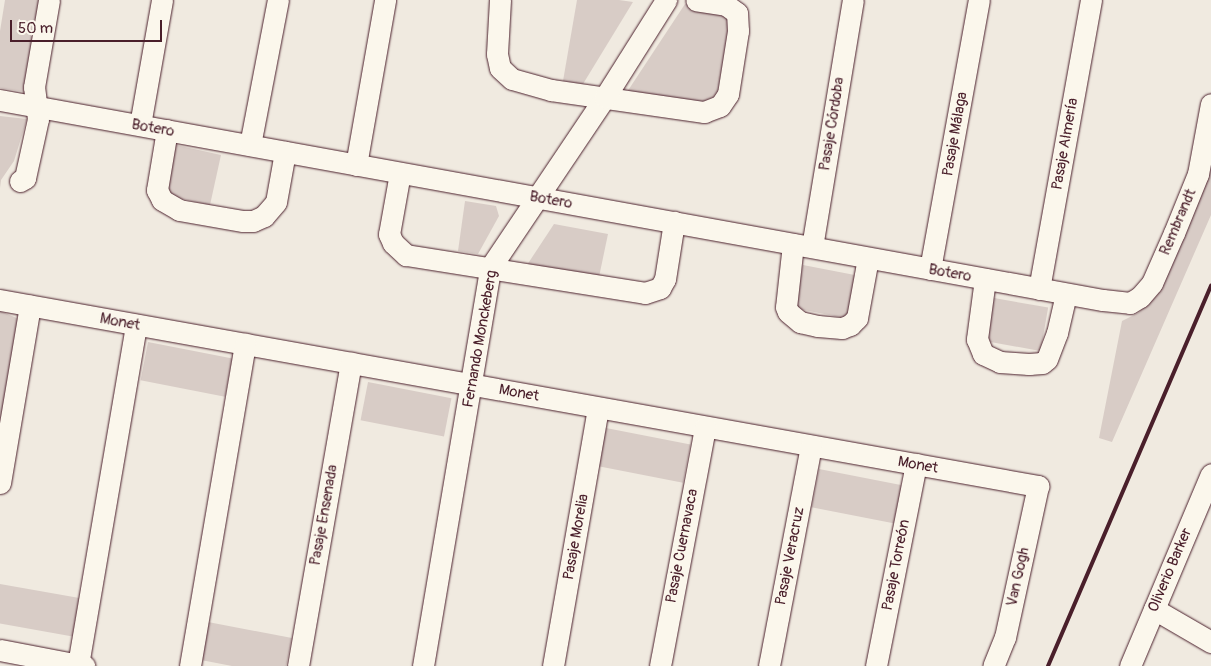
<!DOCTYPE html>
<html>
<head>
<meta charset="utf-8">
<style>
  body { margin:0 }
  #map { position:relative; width:1211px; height:666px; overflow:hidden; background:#f0eae0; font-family:Pangolin,sans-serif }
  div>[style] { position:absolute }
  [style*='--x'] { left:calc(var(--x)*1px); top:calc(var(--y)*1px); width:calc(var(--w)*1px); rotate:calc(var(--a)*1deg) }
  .green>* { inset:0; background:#d8ccc6; transform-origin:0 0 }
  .roads { filter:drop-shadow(0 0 1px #4a1f2b) drop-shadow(0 0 1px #4a1f2b) }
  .minor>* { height:21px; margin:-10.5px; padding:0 10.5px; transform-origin:10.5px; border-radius:10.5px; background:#fbf7ec }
  .rail>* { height:4px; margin:-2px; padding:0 2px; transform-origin:2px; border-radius:2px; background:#4a1f2b }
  span { translate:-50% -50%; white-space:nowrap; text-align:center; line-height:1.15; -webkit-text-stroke:4px #fbf7ec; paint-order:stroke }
  .street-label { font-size:15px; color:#4a1f2b }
  .scale { position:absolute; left:10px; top:20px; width:152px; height:22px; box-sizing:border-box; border:2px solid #4a1f2b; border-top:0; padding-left:6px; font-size:15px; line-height:18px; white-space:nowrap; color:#4a1f2b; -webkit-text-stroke:4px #fbf7ec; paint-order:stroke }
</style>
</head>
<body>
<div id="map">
  <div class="green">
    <div style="clip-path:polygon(5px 0,40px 0,25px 92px,0 88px,0 31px)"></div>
    <div style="clip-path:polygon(577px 0,619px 0,633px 2px,583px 84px,563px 81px)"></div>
    <div style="clip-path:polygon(685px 4px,722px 13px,730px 22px,717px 95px,701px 103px,627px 92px)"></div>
    <div style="clip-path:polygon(0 116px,27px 119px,14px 161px,1px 180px,0 188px)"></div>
    <div style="clip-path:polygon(176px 145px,221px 155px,210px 205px,173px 197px,167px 189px)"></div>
    <div style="clip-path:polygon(1211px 145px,1211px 215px,1112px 442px,1099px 438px,1122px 321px,1138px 313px,1157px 295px,1207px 172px)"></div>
    <div style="clip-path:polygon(465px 201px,496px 206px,499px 216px,478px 254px,458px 251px)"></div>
    <div style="clip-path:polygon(554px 224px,608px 234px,599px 277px,527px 265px)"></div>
    <div style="left:803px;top:265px;width:54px;height:44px;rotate:11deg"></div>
    <div style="left:994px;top:298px;width:55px;height:44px;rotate:10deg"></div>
    <div style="clip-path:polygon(0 311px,19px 319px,0 423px)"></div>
    <div style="left:148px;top:342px;width:86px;height:39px;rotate:11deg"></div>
    <div style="left:368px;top:382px;width:85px;height:39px;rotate:11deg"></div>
    <div style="left:606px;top:428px;width:86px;height:39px;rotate:11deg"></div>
    <div style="left:819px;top:469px;width:86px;height:39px;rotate:11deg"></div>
    <div style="left:0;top:584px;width:82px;height:39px;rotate:10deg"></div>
    <div style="clip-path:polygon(208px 622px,292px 638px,286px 666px,232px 666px,201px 660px)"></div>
  </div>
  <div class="roads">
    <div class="minor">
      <div style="--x:500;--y:0;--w:54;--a:93.2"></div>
      <div style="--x:497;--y:54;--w:14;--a:78"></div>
      <div style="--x:500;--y:68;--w:16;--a:43"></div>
      <div style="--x:512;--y:79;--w:41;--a:15.8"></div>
      <div style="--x:551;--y:90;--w:155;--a:8.2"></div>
      <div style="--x:704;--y:112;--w:17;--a:-21"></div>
      <div style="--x:720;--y:106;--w:14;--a:-56"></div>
      <div style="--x:728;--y:94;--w:64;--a:-81"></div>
      <div style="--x:738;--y:31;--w:18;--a:-93"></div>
      <div style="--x:737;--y:13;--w:14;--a:-144"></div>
      <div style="--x:726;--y:5;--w:30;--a:-171"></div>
      <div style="--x:0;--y:100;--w:1121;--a:10.28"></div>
      <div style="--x:1103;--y:300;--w:27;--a:6"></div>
      <div style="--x:1130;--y:303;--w:12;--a:-31"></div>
      <div style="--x:1140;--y:297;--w:18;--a:-49"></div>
      <div style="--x:1152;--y:283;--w:55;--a:-66.3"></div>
      <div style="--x:1174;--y:233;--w:64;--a:-67.9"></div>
      <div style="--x:1198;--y:174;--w:71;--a:-79.5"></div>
      <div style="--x:140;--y:125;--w:127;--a:-80"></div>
      <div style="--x:167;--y:130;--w:61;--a:99.5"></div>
      <div style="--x:157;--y:190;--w:11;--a:63"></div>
      <div style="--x:162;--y:200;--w:20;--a:30"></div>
      <div style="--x:179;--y:210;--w:65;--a:9.8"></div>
      <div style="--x:243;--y:221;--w:10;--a:0"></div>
      <div style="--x:253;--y:221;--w:12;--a:-24"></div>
      <div style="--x:264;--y:216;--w:18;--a:-49"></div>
      <div style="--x:276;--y:202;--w:51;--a:-79.8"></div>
      <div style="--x:250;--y:145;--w:148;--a:-79.1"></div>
      <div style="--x:356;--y:165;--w:168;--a:-80"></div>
      <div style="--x:400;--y:173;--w:62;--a:100.2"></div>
      <div style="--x:389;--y:234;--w:10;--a:66"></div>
      <div style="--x:393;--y:243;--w:18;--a:43"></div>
      <div style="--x:406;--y:255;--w:242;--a:9"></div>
      <div style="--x:645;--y:293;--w:16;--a:-18"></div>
      <div style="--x:660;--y:288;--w:10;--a:-61"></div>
      <div style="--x:665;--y:279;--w:58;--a:-81"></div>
      <div style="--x:20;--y:181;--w:6;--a:-31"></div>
      <div style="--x:25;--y:178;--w:60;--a:-77.6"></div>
      <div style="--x:38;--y:119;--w:32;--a:-97"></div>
      <div style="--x:34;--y:87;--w:88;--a:-80.2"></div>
      <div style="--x:793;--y:244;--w:63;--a:96.3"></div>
      <div style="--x:786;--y:307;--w:5;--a:68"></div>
      <div style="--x:788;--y:312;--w:16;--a:40"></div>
      <div style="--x:800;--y:322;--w:18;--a:13"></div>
      <div style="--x:818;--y:326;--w:24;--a:5"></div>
      <div style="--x:842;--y:328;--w:9;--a:-21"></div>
      <div style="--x:850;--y:325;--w:10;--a:-45"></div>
      <div style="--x:857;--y:318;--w:61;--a:-79.6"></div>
      <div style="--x:812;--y:247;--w:250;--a:-80.6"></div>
      <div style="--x:930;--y:269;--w:273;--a:-79.7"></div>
      <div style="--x:985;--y:279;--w:61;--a:97.6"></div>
      <div style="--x:977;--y:339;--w:16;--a:68"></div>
      <div style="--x:983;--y:354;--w:19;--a:25"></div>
      <div style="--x:1000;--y:362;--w:29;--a:4"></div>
      <div style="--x:1029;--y:364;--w:13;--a:-4"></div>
      <div style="--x:1042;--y:363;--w:6;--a:-39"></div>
      <div style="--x:1047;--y:359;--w:28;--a:-69"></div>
      <div style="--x:1057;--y:333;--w:40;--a:-77"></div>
      <div style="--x:1039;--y:289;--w:294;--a:-79.8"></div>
      <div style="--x:0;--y:300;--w:1055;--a:10.16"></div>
      <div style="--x:1038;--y:486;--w:155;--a:102.3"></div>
      <div style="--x:1005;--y:637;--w:31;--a:112"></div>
      <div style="--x:0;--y:483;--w:180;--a:-80.4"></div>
      <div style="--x:1154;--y:609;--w:66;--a:30.1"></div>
      <div style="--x:0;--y:650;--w:86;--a:10.8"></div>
      <div style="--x:78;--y:665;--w:345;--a:-80.3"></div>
      <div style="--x:190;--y:666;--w:327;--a:-80.3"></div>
      <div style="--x:298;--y:666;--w:308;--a:-80.1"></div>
      <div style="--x:423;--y:666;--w:404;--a:-80.4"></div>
      <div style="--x:490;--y:268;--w:206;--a:-56.1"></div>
      <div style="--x:605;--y:97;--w:115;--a:-57.8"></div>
      <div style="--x:553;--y:666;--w:262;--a:-80.1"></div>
      <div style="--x:660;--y:666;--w:243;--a:-79.3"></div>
      <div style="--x:769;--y:666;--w:224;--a:-79.2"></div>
      <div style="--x:876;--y:666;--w:206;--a:-78.8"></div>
      <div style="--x:1130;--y:666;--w:208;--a:-67.1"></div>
    </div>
  </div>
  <div class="rail">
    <div style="--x:1048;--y:666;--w:414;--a:-66.8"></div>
  </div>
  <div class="street-label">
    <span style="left:832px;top:124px;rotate:-81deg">Pasaje Córdoba</span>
    <span style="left:153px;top:128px;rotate:10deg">Botero</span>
    <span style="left:955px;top:134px;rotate:-80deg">Pasaje Málaga</span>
    <span style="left:1065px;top:144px;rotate:-80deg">Pasaje Almería</span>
    <span style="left:551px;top:200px;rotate:10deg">Botero</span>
    <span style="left:1178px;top:222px;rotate:-67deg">Rembrandt</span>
    <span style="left:950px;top:273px;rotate:10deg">Botero</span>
    <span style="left:120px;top:322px;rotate:10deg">Monet</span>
    <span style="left:480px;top:339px;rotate:-80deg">Fernando Monckeberg</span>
    <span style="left:519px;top:393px;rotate:10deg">Monet</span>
    <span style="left:918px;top:465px;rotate:10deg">Monet</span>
    <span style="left:324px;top:515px;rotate:-80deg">Pasaje Ensenada</span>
    <span style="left:576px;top:537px;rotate:-80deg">Pasaje Morelia</span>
    <span style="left:682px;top:546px;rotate:-79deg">Pasaje Cuernavaca</span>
    <span style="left:790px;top:556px;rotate:-79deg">Pasaje Veracruz</span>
    <span style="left:896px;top:565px;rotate:-79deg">Pasaje Torreón</span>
    <span style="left:1170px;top:570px;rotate:-67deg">Oliverio Barker</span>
    <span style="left:1018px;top:577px;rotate:-78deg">Van Gogh</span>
  </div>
  <div class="scale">50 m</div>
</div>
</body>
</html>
